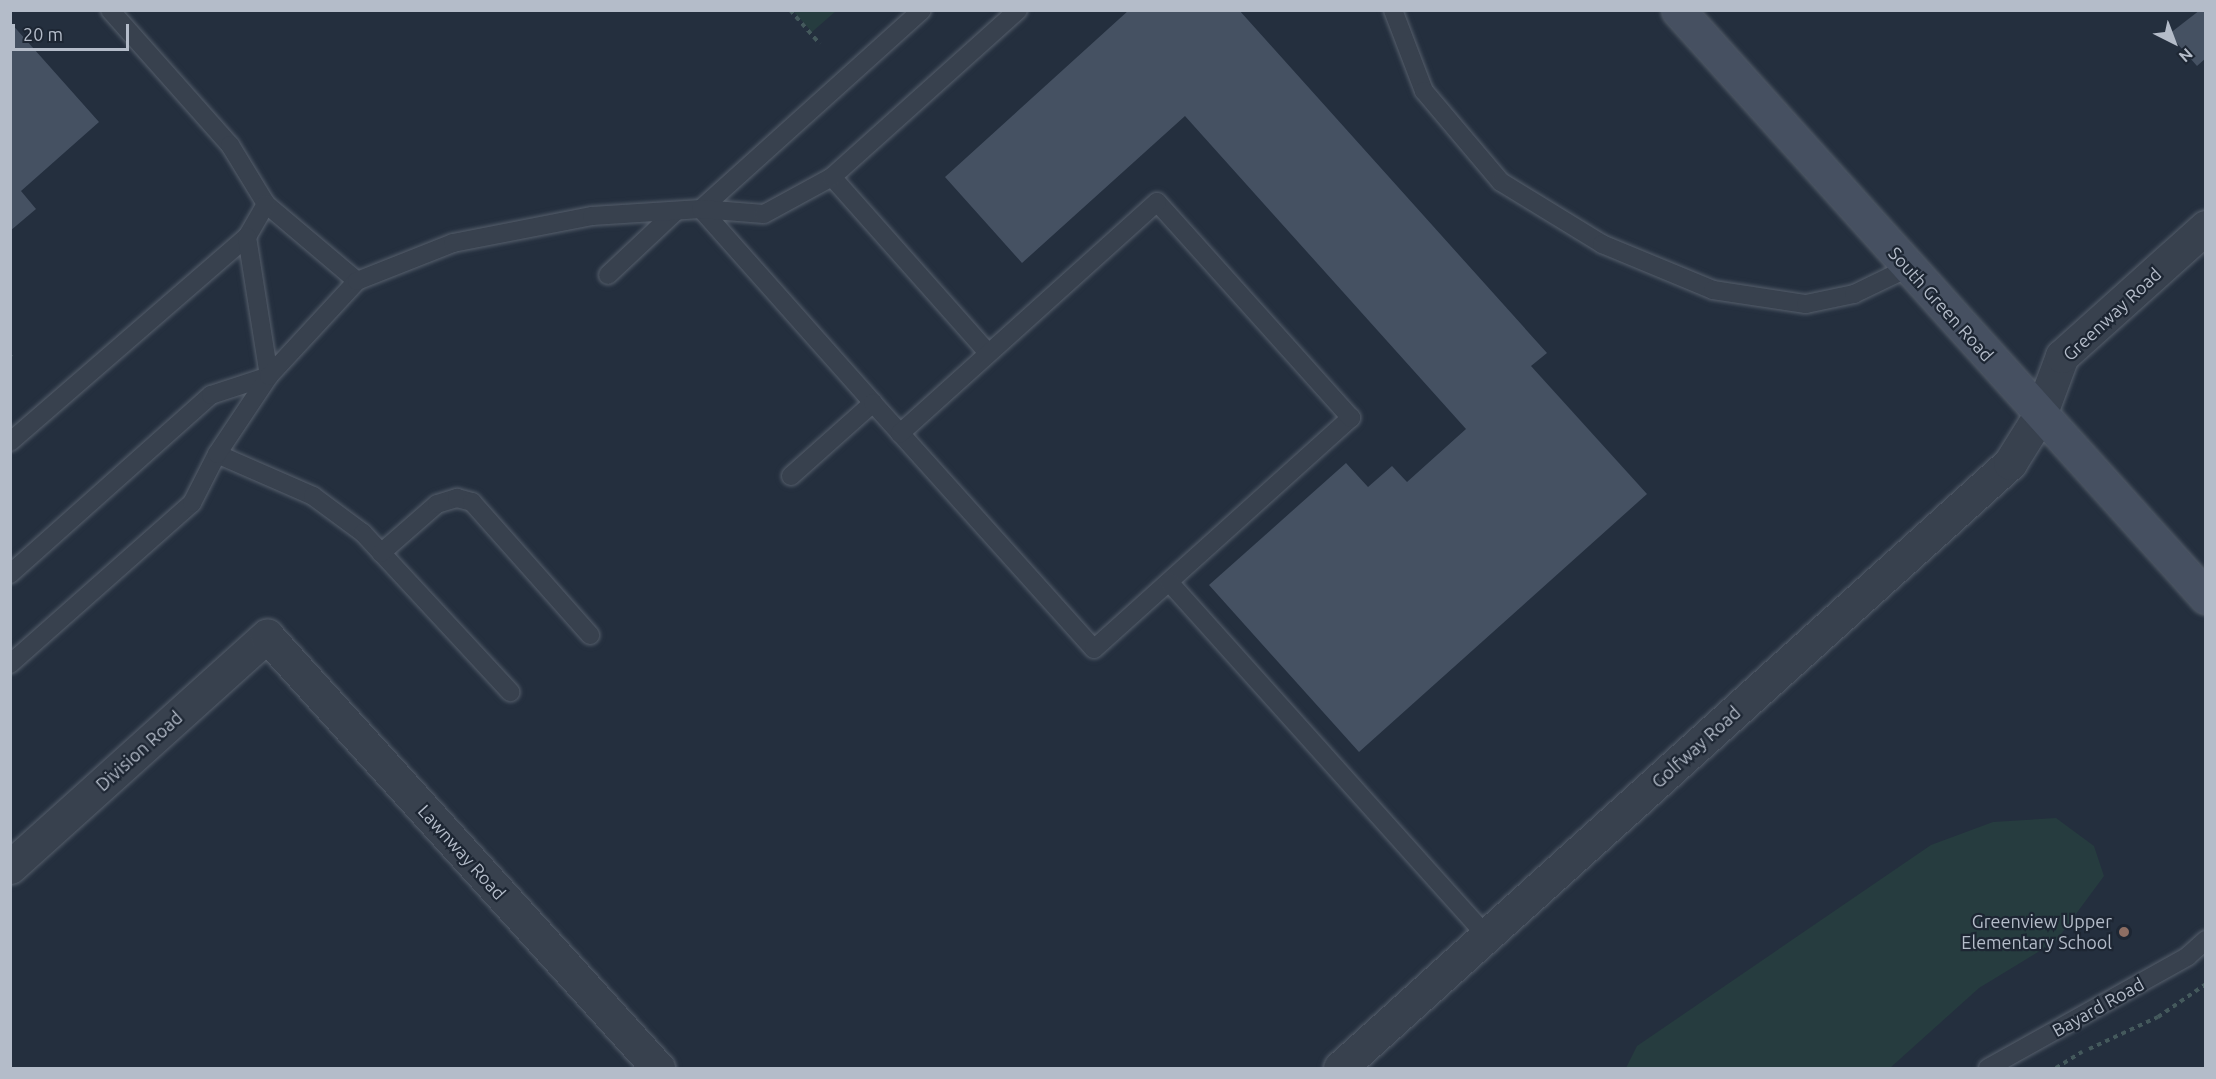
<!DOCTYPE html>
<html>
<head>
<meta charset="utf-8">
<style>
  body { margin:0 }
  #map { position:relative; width:2216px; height:1079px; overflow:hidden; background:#242f3e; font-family:Ubuntu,sans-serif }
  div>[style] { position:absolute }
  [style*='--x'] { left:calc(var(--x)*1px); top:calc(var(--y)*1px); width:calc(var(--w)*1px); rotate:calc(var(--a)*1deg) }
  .green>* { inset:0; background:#263c3f }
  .building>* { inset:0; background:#455162 }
  .path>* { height:4px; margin-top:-2px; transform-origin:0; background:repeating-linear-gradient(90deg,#44595c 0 4.5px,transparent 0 9px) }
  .roads { filter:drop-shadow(0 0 2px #565f6c) drop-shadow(0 0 2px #565f6c) }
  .lane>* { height:18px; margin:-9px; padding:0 9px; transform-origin:9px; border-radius:9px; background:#38414e }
  .street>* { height:33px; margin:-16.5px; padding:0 16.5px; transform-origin:16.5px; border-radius:16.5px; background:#38414e }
  .secondary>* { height:33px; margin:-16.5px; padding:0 16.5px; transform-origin:16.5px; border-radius:16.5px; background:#465061 }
  .dots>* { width:16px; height:16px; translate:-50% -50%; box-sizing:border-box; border:3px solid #1d2633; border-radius:50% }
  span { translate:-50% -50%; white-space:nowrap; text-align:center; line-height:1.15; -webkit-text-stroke:4.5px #1d2633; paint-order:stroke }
  .street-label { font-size:18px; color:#b4bcc9 }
  .poi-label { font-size:18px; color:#b4bcc9 }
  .right { translate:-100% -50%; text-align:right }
  .frame { position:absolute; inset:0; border:12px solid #b4bcc9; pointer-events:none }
  .north { position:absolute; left:2144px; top:12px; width:60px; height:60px; -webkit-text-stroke:4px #1d2633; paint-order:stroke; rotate:138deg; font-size:16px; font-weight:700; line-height:24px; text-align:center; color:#b4bcc9 }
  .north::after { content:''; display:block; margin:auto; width:21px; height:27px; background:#b4bcc9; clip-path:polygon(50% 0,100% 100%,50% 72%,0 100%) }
  .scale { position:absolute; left:12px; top:24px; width:117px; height:27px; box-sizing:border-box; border:3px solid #b4bcc9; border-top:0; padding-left:8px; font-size:18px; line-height:21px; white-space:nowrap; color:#b4bcc9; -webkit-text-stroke:4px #1d2633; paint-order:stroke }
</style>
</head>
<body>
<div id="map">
  <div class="green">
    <div style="clip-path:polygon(793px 11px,836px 11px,812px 32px)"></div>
    <div style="clip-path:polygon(2056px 818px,2094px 846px,2104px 876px,2056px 941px,1979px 988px,1890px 1068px,1626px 1068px,1637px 1046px,1931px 845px,1993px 822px)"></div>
  </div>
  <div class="building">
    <div style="clip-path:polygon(1129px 10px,1239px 10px,1547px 353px,1531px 366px,1647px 494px,1359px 752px,1209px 585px,1346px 463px,1368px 487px,1392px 466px,1407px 482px,1466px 429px,1185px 116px,1022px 263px,945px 177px)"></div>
    <div style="clip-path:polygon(2200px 10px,2206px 10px,2206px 58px,2197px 66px,2169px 34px)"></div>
    <div style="clip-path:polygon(10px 22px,99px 122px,21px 191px,36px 209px,10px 231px)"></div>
  </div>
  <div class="path">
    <div style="--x:790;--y:10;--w:45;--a:48.6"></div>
    <div style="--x:10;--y:356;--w:2;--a:27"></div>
    <div style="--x:2089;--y:1049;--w:76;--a:-24.9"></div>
    <div style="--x:2158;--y:1017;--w:58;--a:-34.5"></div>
    <div style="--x:2056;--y:1068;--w:31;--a:-32"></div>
  </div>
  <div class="roads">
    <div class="lane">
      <div style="--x:110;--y:10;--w:181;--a:48.4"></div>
      <div style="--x:230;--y:145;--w:69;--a:58.6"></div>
      <div style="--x:266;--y:204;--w:119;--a:40.2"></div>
      <div style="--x:1393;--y:10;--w:87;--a:69.1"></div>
      <div style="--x:1424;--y:91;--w:119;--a:49.8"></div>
      <div style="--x:1501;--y:182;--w:119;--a:31.5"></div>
      <div style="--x:1602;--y:244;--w:120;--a:22.5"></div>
      <div style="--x:1713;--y:290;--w:94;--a:8.6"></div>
      <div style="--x:1806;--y:304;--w:49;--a:-11.8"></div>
      <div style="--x:1854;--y:294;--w:60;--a:-25.7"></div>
      <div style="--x:832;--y:177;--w:235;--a:48.4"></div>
      <div style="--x:701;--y:209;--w:297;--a:-42"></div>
      <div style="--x:701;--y:209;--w:259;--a:48.4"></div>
      <div style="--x:608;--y:275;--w:92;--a:-43.2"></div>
      <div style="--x:10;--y:442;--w:313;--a:-40.9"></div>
      <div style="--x:247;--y:237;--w:38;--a:-60"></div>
      <div style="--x:217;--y:454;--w:105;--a:23.6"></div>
      <div style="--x:313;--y:496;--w:62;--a:36.5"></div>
      <div style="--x:363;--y:533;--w:217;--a:47.2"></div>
      <div style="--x:791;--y:476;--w:110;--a:-41.7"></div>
      <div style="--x:873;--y:403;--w:40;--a:48"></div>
      <div style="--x:900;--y:433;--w:290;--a:48.1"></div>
      <div style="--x:1094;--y:649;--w:346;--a:-42"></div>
      <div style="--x:1351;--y:418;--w:290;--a:-131.9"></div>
      <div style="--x:1157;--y:202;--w:346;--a:138"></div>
      <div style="--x:381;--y:553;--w:74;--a:-41.2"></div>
      <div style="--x:437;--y:504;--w:21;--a:-17"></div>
      <div style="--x:457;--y:498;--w:16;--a:15"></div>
      <div style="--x:472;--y:502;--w:178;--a:48.4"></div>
      <div style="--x:10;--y:574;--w:269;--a:-41.7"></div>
      <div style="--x:211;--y:395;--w:61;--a:-18.1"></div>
      <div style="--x:269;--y:376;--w:141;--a:-99"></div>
      <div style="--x:1169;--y:582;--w:476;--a:48.1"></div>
      <div style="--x:10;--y:664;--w:243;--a:-41.5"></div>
      <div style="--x:192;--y:503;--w:55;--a:-63"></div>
      <div style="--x:217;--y:454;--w:94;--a:-56.3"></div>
      <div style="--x:269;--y:376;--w:129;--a:-47.2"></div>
      <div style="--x:357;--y:281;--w:103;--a:-21.6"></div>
      <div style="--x:453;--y:243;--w:142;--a:-11"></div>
      <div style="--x:592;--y:216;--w:109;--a:-3.7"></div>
      <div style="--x:701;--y:209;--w:63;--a:4.5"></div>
      <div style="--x:764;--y:214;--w:77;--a:-28.6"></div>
      <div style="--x:832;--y:177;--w:250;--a:-41.9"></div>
      <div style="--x:1988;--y:1068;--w:229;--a:-29.2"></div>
      <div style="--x:2188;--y:956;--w:24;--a:-42"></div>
    </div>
    <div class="street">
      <div style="--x:10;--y:867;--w:346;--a:-42"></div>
      <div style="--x:267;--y:636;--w:583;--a:47.85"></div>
      <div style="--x:1340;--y:1068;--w:903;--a:-42.08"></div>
      <div style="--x:2010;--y:463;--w:57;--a:-58"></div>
      <div style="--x:2040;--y:415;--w:63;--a:-69.6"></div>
      <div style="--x:2062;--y:356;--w:193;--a:-41.9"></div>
    </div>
    <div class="secondary">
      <div style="--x:1678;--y:10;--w:790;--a:48.03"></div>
    </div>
  </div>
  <div class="dots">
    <div style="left:2124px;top:932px;background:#8d6e63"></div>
  </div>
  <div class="street-label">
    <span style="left:1941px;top:304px;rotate:48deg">South Green Road</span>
    <span style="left:2112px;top:314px;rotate:-43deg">Greenway Road</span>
    <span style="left:1696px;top:747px;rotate:-42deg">Golfway Road</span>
    <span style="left:139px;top:751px;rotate:-42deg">Division Road</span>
    <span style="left:462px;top:852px;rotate:48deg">Lawnway Road</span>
    <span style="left:2098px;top:1007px;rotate:-29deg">Bayard Road</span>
  </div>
  <div class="poi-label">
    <span class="right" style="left:2112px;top:932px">Greenview Upper<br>Elementary School</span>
  </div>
  <div class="frame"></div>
  <div class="north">N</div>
  <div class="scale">20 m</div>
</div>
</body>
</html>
